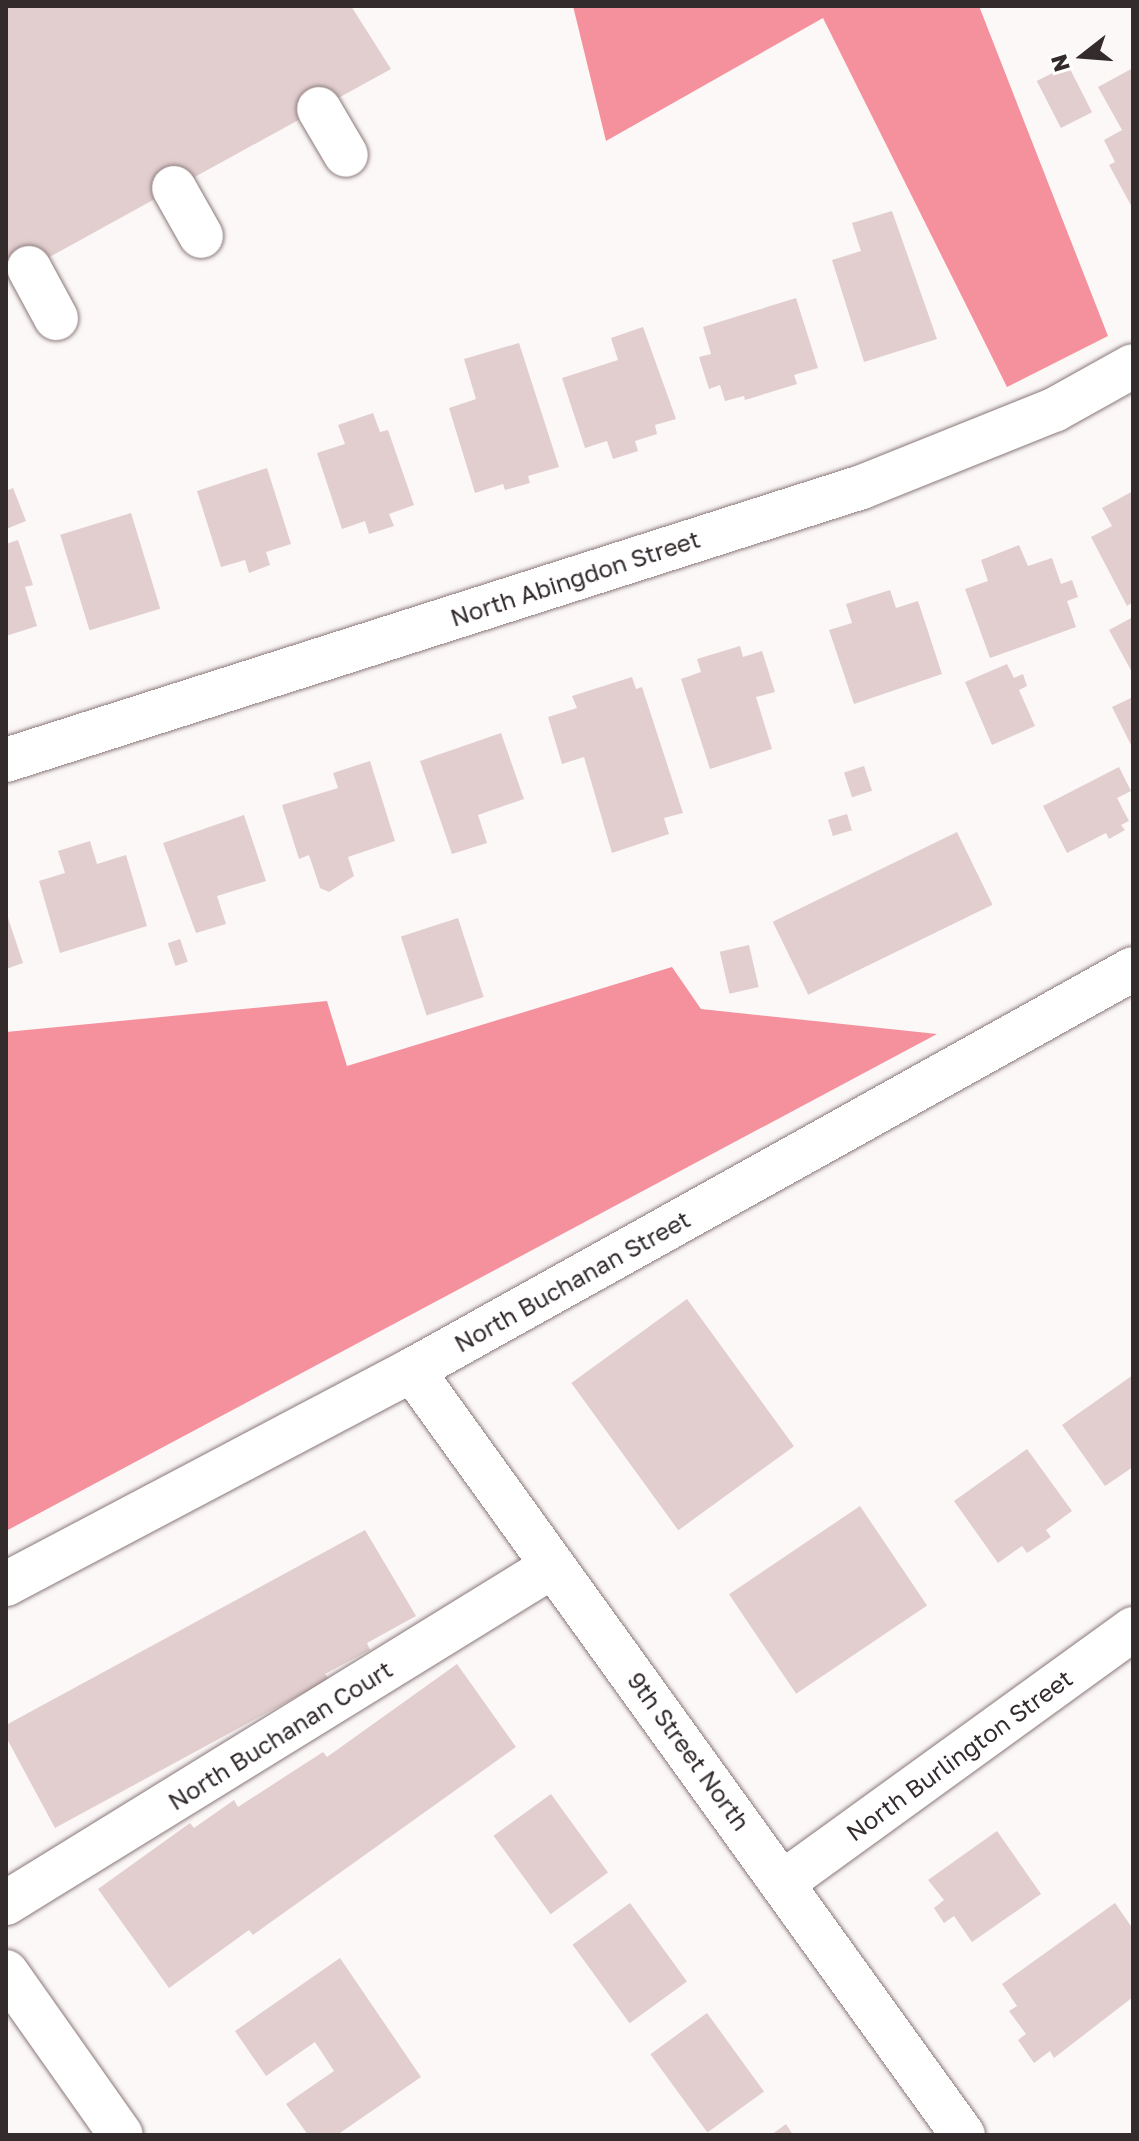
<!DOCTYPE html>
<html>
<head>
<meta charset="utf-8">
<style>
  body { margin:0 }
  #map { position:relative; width:1139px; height:2141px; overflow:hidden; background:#fcf8f8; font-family:"Golos Text",sans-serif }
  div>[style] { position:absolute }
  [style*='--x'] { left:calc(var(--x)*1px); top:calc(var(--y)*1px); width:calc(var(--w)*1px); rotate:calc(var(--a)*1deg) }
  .forest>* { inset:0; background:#f4919d }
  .building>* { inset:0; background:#e2cecf; transform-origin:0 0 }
  .roads { filter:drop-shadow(0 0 2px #8a7879) drop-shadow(0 0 2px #8a7879) }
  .minor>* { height:44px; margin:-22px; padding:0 22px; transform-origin:22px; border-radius:22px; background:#fff }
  span { translate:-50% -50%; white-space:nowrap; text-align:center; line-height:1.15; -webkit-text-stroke:6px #fff; paint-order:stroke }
  .street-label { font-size:24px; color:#332b2c }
  .frame { position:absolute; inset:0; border:8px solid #332b2c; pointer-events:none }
  .north { position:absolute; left:1043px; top:16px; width:80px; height:80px; -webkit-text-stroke:6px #fff; paint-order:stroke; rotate:253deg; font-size:22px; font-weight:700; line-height:32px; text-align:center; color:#332b2c }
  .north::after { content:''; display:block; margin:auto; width:28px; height:36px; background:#332b2c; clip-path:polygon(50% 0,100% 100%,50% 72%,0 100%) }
</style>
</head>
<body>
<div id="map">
  <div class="forest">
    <div style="clip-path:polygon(573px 6px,979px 6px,1108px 336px,1007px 387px,823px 18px,606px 141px)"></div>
    <div style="clip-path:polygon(672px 967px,701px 1009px,937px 1034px,6px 1531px,6px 1032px,327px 1001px,347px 1066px)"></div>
  </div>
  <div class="building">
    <div style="clip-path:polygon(6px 6px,351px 6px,391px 69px,6px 281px)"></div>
    <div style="left:1068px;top:65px;width:53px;height:35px;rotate:63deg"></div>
    <div style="clip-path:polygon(1133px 68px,1133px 209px,1109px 165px,1115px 162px,1104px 140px,1122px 130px,1098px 87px)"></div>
    <div style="clip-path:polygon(892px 211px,937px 339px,864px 362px,832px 260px,861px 251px,852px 223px)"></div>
    <div style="clip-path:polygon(796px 298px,818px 368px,794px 375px,797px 384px,745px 400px,744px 396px,725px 401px,720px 385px,709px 389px,699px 357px,711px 354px,703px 327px)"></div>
    <div style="clip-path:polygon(643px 327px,676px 419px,655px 425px,657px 434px,635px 441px,638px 451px,613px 459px,607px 441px,585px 448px,562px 378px,618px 360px,611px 338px)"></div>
    <div style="clip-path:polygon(519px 343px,559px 467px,528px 476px,530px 483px,505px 490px,503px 484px,475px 493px,449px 408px,476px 399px,464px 359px)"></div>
    <div style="clip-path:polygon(373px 413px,380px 432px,388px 430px,414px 505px,389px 514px,394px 526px,369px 534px,365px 521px,342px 529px,317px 453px,345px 444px,338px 425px)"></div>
    <div style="clip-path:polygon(267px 468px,291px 544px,266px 552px,270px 565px,249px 573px,245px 560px,221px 567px,197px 491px)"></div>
    <div style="clip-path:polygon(13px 488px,26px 521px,6px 529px,6px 491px)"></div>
    <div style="clip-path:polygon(1133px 491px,1133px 602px,1127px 606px,1091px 537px,1112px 526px,1102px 508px)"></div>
    <div style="left:131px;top:513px;width:100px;height:74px;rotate:73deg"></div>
    <div style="clip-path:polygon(18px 540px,33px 585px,25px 587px,37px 626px,6px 636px,6px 544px)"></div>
    <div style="clip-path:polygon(1019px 545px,1028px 566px,1052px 558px,1061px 584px,1072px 580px,1078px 597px,1067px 601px,1076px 627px,990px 658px,965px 589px,988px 581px,981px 560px)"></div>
    <div style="clip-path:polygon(890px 590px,896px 608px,918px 601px,942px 674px,854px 704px,829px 630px,852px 623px,846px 604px)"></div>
    <div style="clip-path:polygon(1133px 617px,1133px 674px,1109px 630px)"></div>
    <div style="clip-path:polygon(740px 646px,743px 657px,762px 651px,775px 692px,756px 697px,772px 749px,710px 769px,681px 679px,701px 672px,697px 659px)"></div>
    <div style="clip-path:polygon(1007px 664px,1014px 678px,1023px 674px,1027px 686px,1019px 690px,1035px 726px,992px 745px,965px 682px)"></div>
    <div style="clip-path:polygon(632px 677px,636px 689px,642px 687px,683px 813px,664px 818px,669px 834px,612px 853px,584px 757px,562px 764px,548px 717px,577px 708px,572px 696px)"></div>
    <div style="clip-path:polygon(1133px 697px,1133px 749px,1112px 707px)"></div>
    <div style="clip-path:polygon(501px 733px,524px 799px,478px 815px,487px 843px,452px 854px,420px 761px)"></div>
    <div style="clip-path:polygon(370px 761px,395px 841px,348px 857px,354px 876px,329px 892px,320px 888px,309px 855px,299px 859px,282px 805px,338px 788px,333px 773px)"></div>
    <div style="left:864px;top:766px;width:26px;height:21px;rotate:72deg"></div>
    <div style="clip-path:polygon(1119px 767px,1131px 791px,1117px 798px,1129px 821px,1121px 825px,1125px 830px,1109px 839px,1106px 833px,1067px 853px,1043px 806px)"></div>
    <div style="left:847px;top:814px;width:17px;height:20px;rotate:73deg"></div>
    <div style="clip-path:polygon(244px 815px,266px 881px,217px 896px,226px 924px,196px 933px,163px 843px)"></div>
    <div style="left:957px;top:832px;width:81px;height:205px;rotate:64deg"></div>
    <div style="clip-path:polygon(90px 841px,97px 864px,126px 855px,147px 926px,60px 953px,39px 881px,65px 873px,58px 851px)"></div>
    <div style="clip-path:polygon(6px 912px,23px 963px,6px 969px)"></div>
    <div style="left:458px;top:918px;width:83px;height:60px;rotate:72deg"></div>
    <div style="left:180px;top:939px;width:24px;height:13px;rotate:71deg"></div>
    <div style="left:749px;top:945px;width:43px;height:30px;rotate:77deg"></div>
    <div style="left:687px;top:1299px;width:182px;height:143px;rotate:54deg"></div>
    <div style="clip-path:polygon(1133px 1375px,1133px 1467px,1105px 1486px,1062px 1425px)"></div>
    <div style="clip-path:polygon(1027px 1449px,1072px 1511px,1046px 1530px,1051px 1537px,1027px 1553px,1022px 1546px,998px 1563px,954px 1501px)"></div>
    <div style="left:860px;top:1506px;width:120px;height:158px;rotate:56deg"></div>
    <div style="clip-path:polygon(365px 1530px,416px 1616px,367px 1643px,370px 1650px,325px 1674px,329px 1679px,55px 1828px,6px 1737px,6px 1725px)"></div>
    <div style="clip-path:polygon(457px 1664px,516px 1747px,264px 1927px,253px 1935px,249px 1930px,169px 1988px,98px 1889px,190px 1823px,194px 1828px,234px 1800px,238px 1807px,323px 1752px,327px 1757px)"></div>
    <div style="left:551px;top:1794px;width:97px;height:71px;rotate:54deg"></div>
    <div style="clip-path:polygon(997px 1831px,1041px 1894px,972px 1942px,954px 1916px,944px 1923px,934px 1908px,944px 1900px,928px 1880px)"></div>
    <div style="left:630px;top:1903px;width:97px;height:71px;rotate:54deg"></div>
    <div style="clip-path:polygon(1115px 1903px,1133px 1929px,1133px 1997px,1054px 2058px,1050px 2051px,1034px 2063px,1018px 2040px,1026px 2034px,1009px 2011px,1017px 2006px,1002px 1984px)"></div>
    <div style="clip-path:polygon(340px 1958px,421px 2077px,337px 2135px,308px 2135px,286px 2104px,334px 2071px,315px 2042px,266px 2076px,235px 2031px)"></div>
    <div style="left:707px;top:2013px;width:97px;height:70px;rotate:54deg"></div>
    <div style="clip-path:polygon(786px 2124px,793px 2135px,771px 2135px)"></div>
  </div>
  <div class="roads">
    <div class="minor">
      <div style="--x:319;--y:109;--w:53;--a:59.6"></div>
      <div style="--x:174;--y:188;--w:55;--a:60.6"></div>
      <div style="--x:29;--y:268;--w:57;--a:61.6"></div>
      <div style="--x:6;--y:760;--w:898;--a:-17.69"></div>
      <div style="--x:862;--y:487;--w:207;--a:-21.9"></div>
      <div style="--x:1054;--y:410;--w:90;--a:-29.1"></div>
      <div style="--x:412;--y:1370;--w:943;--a:54.24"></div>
      <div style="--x:6;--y:1584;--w:459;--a:-27.8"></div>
      <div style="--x:412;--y:1370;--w:825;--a:-29.08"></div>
      <div style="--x:785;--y:1881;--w:430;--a:-35.9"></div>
      <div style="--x:6;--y:1903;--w:642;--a:-31.64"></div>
      <div style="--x:6;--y:1972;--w:199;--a:54.8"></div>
    </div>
  </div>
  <div class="street-label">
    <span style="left:575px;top:578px;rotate:-18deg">North Abingdon Street</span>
    <span style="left:572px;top:1281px;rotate:-29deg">North Buchanan Street</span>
    <span style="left:280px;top:1735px;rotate:-32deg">North Buchanan Court</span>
    <span style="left:689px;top:1751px;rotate:54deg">9th Street North</span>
    <span style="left:959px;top:1755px;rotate:-36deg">North Burlington Street</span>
  </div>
  <div class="frame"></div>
  <div class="north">N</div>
</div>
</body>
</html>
